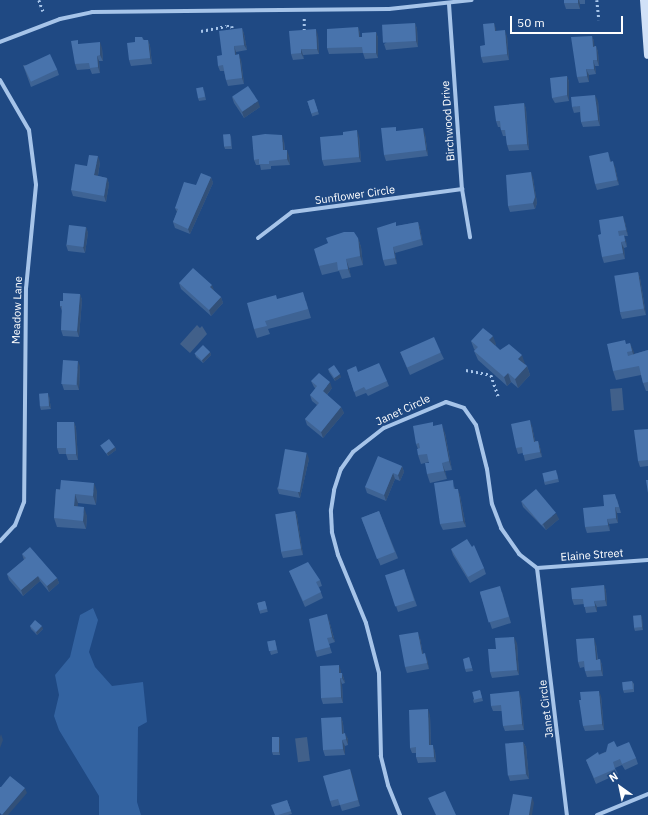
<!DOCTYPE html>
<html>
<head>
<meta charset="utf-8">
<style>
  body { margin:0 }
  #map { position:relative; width:648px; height:815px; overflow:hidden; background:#1f4983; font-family:"IBM Plex Sans",sans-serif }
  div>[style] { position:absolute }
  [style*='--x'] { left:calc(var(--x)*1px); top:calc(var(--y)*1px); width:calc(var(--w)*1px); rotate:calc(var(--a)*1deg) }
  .green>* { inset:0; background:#3363a1 }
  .water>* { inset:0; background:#41608a; transform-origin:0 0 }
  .path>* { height:2.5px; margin-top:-1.25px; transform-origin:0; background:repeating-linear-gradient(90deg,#a6c4e9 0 2px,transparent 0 5px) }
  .street>* { height:4px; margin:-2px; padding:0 2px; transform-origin:2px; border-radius:2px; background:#a6c4e9 }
  .secondary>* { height:8px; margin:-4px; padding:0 4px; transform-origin:4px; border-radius:4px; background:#d1e1f7 }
  .wall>* { inset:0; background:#3e6394; transform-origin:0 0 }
  .shaded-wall>* { inset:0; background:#325078 }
  .building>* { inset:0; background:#4873ac; transform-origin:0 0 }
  span { translate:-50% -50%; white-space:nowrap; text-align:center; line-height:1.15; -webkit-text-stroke:3px #1f4983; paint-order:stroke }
  .street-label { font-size:11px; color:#fff }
  .north { position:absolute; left:600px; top:767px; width:40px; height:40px; -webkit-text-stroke:3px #1f4983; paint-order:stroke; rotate:327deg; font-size:11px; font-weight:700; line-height:16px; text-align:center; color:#fff }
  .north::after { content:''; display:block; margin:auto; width:14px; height:18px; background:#fff; clip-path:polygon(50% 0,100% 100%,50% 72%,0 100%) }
  .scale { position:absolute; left:510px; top:16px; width:113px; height:18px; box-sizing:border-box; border:2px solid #fff; border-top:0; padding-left:5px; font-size:12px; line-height:14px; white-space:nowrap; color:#fff; -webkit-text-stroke:3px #1f4983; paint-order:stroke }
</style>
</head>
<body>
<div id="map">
  <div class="green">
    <div style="clip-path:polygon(93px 608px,98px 620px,89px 652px,95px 667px,112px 686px,143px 682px,147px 722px,138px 727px,137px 802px,141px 815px,99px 815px,99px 796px,59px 730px,54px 716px,59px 695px,55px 675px,70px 657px,80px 615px)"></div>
  </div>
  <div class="water">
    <div style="clip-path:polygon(197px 325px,200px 328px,202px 326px,207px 334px,190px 353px,180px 344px)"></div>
    <div style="left:622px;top:388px;width:22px;height:12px;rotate:85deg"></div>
    <div style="left:307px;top:737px;width:24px;height:12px;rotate:83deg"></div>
  </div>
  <div class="path">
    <div style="--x:39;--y:0;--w:12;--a:70"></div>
    <div style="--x:597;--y:0;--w:20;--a:84"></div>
    <div style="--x:201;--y:31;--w:26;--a:-11"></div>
    <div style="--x:227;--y:26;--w:5;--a:0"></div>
    <div style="--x:232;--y:26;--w:6;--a:81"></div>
    <div style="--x:304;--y:31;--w:13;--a:-90"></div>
    <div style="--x:466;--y:370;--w:25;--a:11"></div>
    <div style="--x:491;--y:375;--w:24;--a:71"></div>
  </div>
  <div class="street">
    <div style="--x:449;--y:4;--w:185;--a:86"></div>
    <div style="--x:462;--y:189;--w:49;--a:80.5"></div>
    <div style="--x:0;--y:42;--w:64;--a:-21"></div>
    <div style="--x:60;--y:19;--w:33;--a:-12"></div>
    <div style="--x:92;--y:12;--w:297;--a:-0.6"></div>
    <div style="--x:389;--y:9;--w:83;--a:-6.2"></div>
    <div style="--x:0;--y:80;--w:58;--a:59.9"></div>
    <div style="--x:29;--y:130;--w:55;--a:82.7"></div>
    <div style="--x:36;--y:185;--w:103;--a:95.5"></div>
    <div style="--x:26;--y:288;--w:214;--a:90.5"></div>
    <div style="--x:24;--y:502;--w:25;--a:111"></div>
    <div style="--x:15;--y:525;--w:22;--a:133"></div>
    <div style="--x:258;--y:238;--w:43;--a:-37.4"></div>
    <div style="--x:292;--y:212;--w:172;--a:-7.7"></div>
    <div style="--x:537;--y:568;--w:111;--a:-4.1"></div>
    <div style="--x:400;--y:815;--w:32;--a:-112"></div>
    <div style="--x:388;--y:785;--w:30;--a:-104"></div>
    <div style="--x:381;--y:756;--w:83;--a:-91.4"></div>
    <div style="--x:379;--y:673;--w:52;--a:-104.6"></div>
    <div style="--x:366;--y:623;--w:74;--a:-112.4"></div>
    <div style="--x:338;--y:555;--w:24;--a:-105"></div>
    <div style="--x:332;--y:532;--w:22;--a:-93"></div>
    <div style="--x:331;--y:510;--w:20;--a:-81"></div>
    <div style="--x:334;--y:490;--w:22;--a:-72"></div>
    <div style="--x:341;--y:469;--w:21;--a:-55"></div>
    <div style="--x:353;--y:452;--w:39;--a:-38"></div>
    <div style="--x:384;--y:428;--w:67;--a:-22.8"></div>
    <div style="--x:446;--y:402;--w:19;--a:18"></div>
    <div style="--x:464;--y:408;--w:21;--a:55"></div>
    <div style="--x:476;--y:425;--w:45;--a:76"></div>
    <div style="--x:487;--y:469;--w:35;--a:82"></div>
    <div style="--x:492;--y:504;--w:26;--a:69"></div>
    <div style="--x:501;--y:528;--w:32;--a:55"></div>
    <div style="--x:519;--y:554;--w:23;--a:38"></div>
    <div style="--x:537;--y:568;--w:249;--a:83.1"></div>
    <div style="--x:597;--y:815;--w:55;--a:-22.4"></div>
  </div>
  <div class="secondary">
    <div style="--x:644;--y:0;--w:55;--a:85.8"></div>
  </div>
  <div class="wall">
    <div style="clip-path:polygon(564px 0,585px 0,585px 4px,580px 4px,580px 9px,566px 9px,564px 3px)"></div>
    <div style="clip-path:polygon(415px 23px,417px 29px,418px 47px,386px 50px,384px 44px)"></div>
    <div style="clip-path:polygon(494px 23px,496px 31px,507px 36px,509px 60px,483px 63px,481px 57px)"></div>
    <div style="clip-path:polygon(358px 27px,360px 33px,360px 37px,362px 37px,376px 32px,378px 38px,378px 58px,365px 59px,363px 53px,329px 54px,327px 48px)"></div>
    <div style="clip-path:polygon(242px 28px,244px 34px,247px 50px,236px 52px,236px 55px,241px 60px,244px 84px,228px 86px,226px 80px,224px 71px,220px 71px,218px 66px,222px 55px)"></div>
    <div style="clip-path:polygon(318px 35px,319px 54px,303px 55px,304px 59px,293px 60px,291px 54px)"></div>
    <div style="clip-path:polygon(592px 36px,594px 41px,594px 46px,596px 46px,598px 52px,599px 66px,595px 66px,596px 74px,589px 75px,589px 82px,579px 83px,577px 77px)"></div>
    <div style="clip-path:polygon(142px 37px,144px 40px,148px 40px,150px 46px,152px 64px,131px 66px,129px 60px,135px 42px)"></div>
    <div style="clip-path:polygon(79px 44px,102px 48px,103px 61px,99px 61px,100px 73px,92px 74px,90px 69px,77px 70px,75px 64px)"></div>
    <div style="clip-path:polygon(23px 65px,57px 69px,59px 75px,31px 87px)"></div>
    <div style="clip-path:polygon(567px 76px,569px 82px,569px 101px,555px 103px,552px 98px)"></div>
    <div style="clip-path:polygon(204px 90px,206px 100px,199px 101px,198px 98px)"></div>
    <div style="clip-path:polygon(232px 97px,260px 107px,244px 118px,234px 103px)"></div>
    <div style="left:314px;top:99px;width:16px;height:7px;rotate:72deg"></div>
    <div style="clip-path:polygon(598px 101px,600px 126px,583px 127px,581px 122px,580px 112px,574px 113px,572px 107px)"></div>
    <div style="clip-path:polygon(524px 103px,526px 109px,529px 150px,509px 151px,507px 145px,506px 136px,503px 136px,500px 127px,498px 127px,496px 121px)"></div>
    <div style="clip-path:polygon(230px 134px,231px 137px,232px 149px,225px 149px,224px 146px)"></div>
    <div style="clip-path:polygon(425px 134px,428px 156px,386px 161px,384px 155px)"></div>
    <div style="clip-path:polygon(359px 136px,361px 162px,324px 166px,322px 160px)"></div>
    <div style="clip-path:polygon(284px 141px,285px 150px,289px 156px,290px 165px,271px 166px,271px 169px,261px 170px,260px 165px,256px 165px,254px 160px)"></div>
    <div style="clip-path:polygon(608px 152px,611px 162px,615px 167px,619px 185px,597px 190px,595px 184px)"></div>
    <div style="clip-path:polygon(100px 162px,98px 176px,107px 178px,109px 184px,106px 202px,73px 196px,71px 190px,87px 166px)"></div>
    <div style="clip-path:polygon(211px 177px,213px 183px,190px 234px,175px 228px,173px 222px,177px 212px,175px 208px,196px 185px)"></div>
    <div style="clip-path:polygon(533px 178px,537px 203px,535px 209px,510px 212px,508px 206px)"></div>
    <div style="clip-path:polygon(418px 222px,420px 228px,423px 245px,395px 253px,397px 264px,385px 266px,383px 260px,397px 226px)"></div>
    <div style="clip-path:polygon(625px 222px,628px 236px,624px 236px,626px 241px,627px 247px,624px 248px,625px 259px,604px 263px,602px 257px,601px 234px)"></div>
    <div style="clip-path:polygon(86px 227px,88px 233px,85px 253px,68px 251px,66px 245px)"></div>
    <div style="clip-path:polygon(358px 238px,361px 247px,363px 265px,349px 268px,351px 277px,342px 279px,339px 271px,322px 275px,319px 266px)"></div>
    <div style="clip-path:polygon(638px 272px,640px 278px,646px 315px,622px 319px,620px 313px)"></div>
    <div style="clip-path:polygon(179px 283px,214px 290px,214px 291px,221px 297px,223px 303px,211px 316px,181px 289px)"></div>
    <div style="clip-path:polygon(80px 294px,82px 300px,79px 337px,63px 336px,61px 330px,62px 311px,60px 306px,63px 301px)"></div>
    <div style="clip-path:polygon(277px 299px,306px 301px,311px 318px,268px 329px,270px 334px,257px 338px,254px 329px)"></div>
    <div style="clip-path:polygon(471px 341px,496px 344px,495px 345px,500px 350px,525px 364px,527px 366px,530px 375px,518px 388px,511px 382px,507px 386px,478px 360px,474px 351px,475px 350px,474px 349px)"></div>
    <div style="clip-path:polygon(630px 343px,634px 354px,648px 350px,648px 391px,646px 391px,643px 383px,641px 375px,616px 380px,613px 371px)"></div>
    <div style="clip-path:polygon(210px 352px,211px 355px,203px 363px,196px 357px,195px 354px)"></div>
    <div style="clip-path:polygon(400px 352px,441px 353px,444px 359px,410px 375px)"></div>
    <div style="clip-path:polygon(80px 366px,79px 390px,64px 390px,62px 384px)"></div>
    <div style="clip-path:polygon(328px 369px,341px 377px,335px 381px,329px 372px)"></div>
    <div style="clip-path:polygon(347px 370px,358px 372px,387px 381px,389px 386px,368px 396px,366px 393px,356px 397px)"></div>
    <div style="clip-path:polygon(311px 381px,332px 388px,327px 395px,341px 407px,344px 413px,323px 438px,307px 425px,305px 419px,317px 405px,312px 401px,310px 395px,316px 389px,314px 387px)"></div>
    <div style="clip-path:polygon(49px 396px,51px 409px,41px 410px,40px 407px)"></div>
    <div style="clip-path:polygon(74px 422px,76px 428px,78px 460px,68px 460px,66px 454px,59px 454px,57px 448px)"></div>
    <div style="clip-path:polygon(434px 426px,445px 433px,452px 470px,445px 471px,447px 479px,430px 483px,427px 474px,429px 462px,421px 464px,418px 455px,418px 449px,416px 444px)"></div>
    <div style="clip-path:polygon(532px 426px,535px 441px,538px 441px,540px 447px,542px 457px,525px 461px,523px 453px,518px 454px,516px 448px)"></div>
    <div style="clip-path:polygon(648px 429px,648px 466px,640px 467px,638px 461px)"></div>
    <div style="clip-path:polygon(101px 446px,115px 447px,116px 450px,108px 456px,102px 448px)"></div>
    <div style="clip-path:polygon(309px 459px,300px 498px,279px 494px,277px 488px)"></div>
    <div style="clip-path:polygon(402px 466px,404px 472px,400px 481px,395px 479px,386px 501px,367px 493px,365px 487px)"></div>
    <div style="clip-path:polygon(557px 473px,559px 482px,545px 485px,544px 482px)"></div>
    <div style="clip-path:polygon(455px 486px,455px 489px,460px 495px,466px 527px,443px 530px,440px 524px)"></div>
    <div style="clip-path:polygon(56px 489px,97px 491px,96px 505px,78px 503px,77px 507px,87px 516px,86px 529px,57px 527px,54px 518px)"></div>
    <div style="clip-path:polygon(617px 499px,621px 513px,617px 513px,618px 523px,609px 524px,610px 531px,587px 533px,585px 527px,604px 506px)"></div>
    <div style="clip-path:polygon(521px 501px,559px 519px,546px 530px,523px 507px)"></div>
    <div style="clip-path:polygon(295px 511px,297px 516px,303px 555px,283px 558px,281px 552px)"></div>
    <div style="left:379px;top:511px;width:51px;height:19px;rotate:68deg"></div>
    <div style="clip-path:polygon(451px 549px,484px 568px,486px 574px,470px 583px,453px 555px)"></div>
    <div style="clip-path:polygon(22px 554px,57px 578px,59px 583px,49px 592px,40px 581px,23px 596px,9px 580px,7px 574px,24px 560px)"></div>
    <div style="clip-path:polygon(404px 569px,417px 606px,398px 612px,396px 606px)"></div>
    <div style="clip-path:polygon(289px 571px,320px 580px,322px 586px,319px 587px,323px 598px,305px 607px)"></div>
    <div style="clip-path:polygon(604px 585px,606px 591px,607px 606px,597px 607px,597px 612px,586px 613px,584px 604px,574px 605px,572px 599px)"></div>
    <div style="clip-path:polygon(502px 592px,511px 623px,492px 629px,480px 593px)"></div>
    <div style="left:265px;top:601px;width:11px;height:8px;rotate:75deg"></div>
    <div style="clip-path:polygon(641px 615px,642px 618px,643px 630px,635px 631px,634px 628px)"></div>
    <div style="clip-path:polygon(329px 620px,335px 642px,329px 644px,332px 653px,317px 657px,315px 651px)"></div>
    <div style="clip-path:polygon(30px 626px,43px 629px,37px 635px,31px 629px)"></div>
    <div style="clip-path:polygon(420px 638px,423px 654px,427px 659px,429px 669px,407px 673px,405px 667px)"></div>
    <div style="clip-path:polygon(275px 640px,278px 653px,271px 655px,270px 652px)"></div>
    <div style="clip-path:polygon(517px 643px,519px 675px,492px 678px,490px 672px,496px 649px)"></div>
    <div style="clip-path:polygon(596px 644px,598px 659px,600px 659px,602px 665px,603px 676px,587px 677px,585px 671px,584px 667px,580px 668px,578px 662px)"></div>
    <div style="clip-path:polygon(469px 657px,473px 671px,466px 672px,465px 669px)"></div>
    <div style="clip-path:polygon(341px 671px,341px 673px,342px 673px,344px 679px,345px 683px,342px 684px,343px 703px,323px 704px,321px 698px)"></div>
    <div style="clip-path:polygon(632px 681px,634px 684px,634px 692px,624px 693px,623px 690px)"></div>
    <div style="clip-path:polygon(480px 690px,483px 701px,474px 703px,473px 700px)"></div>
    <div style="clip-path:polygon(601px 696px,604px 730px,585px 731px,583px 726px,581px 700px)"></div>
    <div style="clip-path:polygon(521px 697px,524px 730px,505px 731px,503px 726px,502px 711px,493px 711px,491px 706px)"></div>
    <div style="clip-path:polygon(430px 715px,431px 745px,435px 751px,436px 762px,418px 763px,416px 757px,416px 753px,412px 753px,410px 748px)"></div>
    <div style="clip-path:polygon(341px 717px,343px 723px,344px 734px,348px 739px,348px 745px,345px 746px,345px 755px,325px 756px,323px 750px)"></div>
    <div style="clip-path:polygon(279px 737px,280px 740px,280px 755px,273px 755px,272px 752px)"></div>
    <div style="clip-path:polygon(523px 742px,526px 747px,529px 779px,510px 781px,508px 775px)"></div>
    <div style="clip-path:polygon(617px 747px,636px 758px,638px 764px,625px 770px,622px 765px,615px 768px,618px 774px,596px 784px,586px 760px)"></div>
    <div style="clip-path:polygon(350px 769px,360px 806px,342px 811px,340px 805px,332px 807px,330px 801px)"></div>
    <div style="clip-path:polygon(287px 800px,292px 814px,288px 815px,275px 815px)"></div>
  </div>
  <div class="shaded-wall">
    <div style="clip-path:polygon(578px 0,579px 0,580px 4px,580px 9px,578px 3px)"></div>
    <div style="clip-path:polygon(415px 23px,417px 29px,418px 47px,416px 41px)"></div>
    <div style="clip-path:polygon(494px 23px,496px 29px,497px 37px,495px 31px)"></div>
    <div style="clip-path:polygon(358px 27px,360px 33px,361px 43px,359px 37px)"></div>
    <div style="clip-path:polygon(242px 28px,244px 34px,247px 50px,244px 45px)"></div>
    <div style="clip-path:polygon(316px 29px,318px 35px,319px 54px,317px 49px)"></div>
    <div style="clip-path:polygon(505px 30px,507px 36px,509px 60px,507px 54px)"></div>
    <div style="clip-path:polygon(376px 32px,378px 38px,378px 58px,376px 53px)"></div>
    <div style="clip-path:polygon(592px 36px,594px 41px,595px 52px,593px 47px)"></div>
    <div style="clip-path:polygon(148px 40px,150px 46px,152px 64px,150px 58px)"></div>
    <div style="clip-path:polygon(100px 42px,102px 48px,103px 61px,100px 55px)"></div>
    <div style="clip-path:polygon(234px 46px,236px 52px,237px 61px,235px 55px)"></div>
    <div style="clip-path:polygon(596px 46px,598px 52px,599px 66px,597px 60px)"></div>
    <div style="clip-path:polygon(301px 49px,303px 55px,304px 59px,301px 53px)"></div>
    <div style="clip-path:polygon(239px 54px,241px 60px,244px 84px,242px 78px)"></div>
    <div style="clip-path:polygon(97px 56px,99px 61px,100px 73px,98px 67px)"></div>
    <div style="clip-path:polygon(593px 60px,595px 66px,596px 74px,594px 69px)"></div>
    <div style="clip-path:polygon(586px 69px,589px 75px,589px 82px,587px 76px)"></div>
    <div style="clip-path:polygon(567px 76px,569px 82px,569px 101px,567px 95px)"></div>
    <div style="clip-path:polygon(595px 95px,598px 101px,600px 126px,598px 120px)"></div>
    <div style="clip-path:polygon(258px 101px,260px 107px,244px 118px,242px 112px)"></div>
    <div style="clip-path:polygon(524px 103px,526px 109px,529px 150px,527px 144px)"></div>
    <div style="clip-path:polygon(423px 128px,425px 134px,428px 156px,426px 150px)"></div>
    <div style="clip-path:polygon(357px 130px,359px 136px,361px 162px,359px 157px)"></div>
    <div style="clip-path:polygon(282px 135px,284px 141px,285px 156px,283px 150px)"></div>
    <div style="clip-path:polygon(287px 150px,289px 156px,290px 165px,287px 159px)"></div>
    <div style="clip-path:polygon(98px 156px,100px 162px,97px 181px,94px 175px)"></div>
    <div style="clip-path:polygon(613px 161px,615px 167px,619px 185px,617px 180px)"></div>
    <div style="clip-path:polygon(531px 172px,533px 178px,537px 203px,535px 209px,533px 203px)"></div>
    <div style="clip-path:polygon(211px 177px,213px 183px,190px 234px,188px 229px)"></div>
    <div style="clip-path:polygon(107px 178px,109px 184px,106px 202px,104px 196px)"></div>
    <div style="clip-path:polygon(623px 216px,625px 222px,628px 236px,626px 230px)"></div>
    <div style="clip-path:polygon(418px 222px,420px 228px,423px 245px,421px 239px)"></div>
    <div style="clip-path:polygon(86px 227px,88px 233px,85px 253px,83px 247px)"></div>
    <div style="clip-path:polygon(624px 235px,626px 241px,627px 247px,625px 241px)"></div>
    <div style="clip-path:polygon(358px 238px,361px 247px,363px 265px,360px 256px)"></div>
    <div style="clip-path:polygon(621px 242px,624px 248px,625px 259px,623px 253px)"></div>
    <div style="clip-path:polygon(393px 247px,395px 253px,397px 264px,395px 258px)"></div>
    <div style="clip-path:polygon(346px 259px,349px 268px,351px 277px,348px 269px)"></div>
    <div style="clip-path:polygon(638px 272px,640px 278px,646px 315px,644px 309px)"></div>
    <div style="clip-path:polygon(212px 285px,214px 290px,212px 293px,210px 287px)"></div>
    <div style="clip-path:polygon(80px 294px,82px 300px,79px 337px,77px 331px)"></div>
    <div style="clip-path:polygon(221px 297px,223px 303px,211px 316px,209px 310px)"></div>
    <div style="clip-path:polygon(493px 336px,496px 344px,492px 349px,489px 340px)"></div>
    <div style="clip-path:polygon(630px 343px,634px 352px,635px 359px,632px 351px)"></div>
    <div style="clip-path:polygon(210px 352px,211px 355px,203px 363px,202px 360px)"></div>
    <div style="clip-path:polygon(522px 355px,525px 364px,522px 367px,518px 359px)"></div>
    <div style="clip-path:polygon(78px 361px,80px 366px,79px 390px,77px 384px)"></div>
    <div style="clip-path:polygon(527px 366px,530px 375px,518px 388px,515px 379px)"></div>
    <div style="clip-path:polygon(508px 373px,511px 382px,507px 386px,504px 377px)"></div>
    <div style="clip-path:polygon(340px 374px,341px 377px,335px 381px,334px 378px)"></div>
    <div style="clip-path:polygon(330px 382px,332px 388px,325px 397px,323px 391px)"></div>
    <div style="clip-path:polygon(48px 393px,49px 396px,51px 409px,49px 406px)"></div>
    <div style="clip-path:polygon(341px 407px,344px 413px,323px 438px,321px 432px)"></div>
    <div style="clip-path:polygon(530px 420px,532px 426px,536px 447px,534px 442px)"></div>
    <div style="clip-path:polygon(74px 422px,76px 428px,78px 460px,76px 454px)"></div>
    <div style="clip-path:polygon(442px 424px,445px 433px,452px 470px,449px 461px)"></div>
    <div style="clip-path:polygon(538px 441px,540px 447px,542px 457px,540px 452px)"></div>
    <div style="clip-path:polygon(115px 447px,116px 450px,108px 456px,107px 453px)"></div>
    <div style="clip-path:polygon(307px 453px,309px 459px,300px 498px,298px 492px)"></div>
    <div style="clip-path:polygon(442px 463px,445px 471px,447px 479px,444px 471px)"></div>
    <div style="clip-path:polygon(402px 466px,404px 472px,400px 481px,398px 475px)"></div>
    <div style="clip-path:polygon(393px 473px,395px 479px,386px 501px,384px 495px)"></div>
    <div style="clip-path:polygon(94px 483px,97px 491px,96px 505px,93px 496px)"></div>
    <div style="clip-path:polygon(458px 489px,460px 495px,466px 527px,463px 521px)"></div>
    <div style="clip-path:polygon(75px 494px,78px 503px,77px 515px,74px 506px)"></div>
    <div style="clip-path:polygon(84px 507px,87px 516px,86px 529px,83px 521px)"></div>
    <div style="clip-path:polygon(615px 507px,617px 513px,618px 523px,616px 518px)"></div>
    <div style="clip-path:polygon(295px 511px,297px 516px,303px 555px,301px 549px)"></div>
    <div style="clip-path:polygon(556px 513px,559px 519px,546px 530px,543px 524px)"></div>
    <div style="clip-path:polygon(607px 519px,609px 524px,610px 531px,608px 525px)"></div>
    <div style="clip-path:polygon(38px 576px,40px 581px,23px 596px,21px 590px)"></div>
    <div style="clip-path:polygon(57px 578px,59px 583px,49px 592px,47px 586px)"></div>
    <div style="clip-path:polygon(604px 585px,606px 591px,607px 606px,605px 600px)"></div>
    <div style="clip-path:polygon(594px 601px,597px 607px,597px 612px,595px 606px)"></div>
    <div style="clip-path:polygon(327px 614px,329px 620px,335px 642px,332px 637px)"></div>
    <div style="clip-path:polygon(641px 615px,642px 618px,643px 630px,642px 627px)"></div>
    <div style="clip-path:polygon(42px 626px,43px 629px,37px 635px,36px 632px)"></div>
    <div style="clip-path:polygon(418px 632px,420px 638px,424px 660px,422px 654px)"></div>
    <div style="clip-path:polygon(514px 637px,517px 643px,519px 675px,517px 670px)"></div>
    <div style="clip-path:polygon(594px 638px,596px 644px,598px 665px,596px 660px)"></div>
    <div style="clip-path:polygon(425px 653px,427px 659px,429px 669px,427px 663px)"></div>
    <div style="clip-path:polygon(600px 659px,602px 665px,603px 676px,601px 670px)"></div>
    <div style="clip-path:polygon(339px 665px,341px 671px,341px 678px,339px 673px)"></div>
    <div style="clip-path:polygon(342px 673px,344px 679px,345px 683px,342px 678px)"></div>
    <div style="clip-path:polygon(340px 678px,342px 684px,343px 703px,341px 697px)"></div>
    <div style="clip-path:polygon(519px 691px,521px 697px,524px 730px,522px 724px)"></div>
    <div style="clip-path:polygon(599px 691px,601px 696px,604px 730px,602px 724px)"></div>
    <div style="clip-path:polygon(428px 709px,430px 715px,431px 751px,429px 745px)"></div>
    <div style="clip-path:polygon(341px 717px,343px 723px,344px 739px,342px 734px)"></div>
    <div style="clip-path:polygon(345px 733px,348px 739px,348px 745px,346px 739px)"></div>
    <div style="clip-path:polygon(1px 734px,3px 740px,0 748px,0 737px)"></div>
    <div style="clip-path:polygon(279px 737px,280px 740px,280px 755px,279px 752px)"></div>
    <div style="clip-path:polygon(342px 740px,345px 746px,345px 755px,343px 749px)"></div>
    <div style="clip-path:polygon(523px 742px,526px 747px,529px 779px,526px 774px)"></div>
    <div style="clip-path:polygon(433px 745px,435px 751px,436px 762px,434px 757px)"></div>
    <div style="clip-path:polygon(350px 769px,352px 774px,360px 806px,358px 800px)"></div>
    <div style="clip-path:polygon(25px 788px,27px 793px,8px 815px,2px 815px)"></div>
    <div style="clip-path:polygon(532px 797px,534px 803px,532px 815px,529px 815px)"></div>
  </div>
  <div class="building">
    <div style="left:564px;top:0;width:14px;height:3px"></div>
    <div style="left:415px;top:23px;width:18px;height:33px;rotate:87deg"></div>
    <div style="clip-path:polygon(494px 23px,495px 31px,505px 30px,507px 54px,481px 57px,480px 46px,485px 45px,483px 24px)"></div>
    <div style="clip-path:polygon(358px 27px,359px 37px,362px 37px,362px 33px,376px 32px,376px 53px,363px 53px,362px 47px,327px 48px,327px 29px)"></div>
    <div style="clip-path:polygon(242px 28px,244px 45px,234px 46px,235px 55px,239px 54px,242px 78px,226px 80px,223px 65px,218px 66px,217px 56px,222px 55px,219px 31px)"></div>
    <div style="clip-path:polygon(316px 29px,317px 49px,301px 49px,301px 53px,291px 54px,289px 31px)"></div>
    <div style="clip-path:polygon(592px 36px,593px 47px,596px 46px,597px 60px,593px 60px,594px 69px,586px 69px,587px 76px,577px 77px,571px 37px)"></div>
    <div style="clip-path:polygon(135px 37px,142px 37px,143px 40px,148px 40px,150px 58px,129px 60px,127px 43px,135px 42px)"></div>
    <div style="clip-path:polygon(78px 40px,78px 44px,100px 42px,100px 55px,97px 56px,98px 67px,90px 68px,89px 63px,75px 64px,71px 41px)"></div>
    <div style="left:50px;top:54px;width:17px;height:29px;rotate:65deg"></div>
    <div style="clip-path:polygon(567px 76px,567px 95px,552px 98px,550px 78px)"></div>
    <div style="left:248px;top:86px;width:18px;height:19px;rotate:56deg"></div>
    <div style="left:203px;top:87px;width:10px;height:7px;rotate:79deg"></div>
    <div style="clip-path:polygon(595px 95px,598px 120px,581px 122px,580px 106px,572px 107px,571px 97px)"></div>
    <div style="left:314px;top:99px;width:13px;height:7px;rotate:72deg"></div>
    <div style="clip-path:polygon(524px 103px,527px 144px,507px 145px,505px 130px,501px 130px,500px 121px,496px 121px,494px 106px)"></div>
    <div style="clip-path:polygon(396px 127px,396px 131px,423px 128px,426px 150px,384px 155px,381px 128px)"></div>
    <div style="clip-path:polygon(357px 130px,359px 157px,322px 160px,320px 137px,343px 135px,343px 132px)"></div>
    <div style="left:230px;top:134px;width:12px;height:7px;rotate:85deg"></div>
    <div style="clip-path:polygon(265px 134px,282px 135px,283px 150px,287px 150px,287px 159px,269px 161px,269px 164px,259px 164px,259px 159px,254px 160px,252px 136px)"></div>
    <div style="clip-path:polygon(608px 152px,610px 162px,613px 161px,617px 180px,595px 184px,589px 156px)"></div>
    <div style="clip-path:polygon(89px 155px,98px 156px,94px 175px,107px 178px,104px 196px,71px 190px,75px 164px,87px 166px)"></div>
    <div style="clip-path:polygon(531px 172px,535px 197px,533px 203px,508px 206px,506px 175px)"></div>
    <div style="clip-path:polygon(201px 173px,211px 177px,188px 229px,173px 222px,178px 209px,175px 208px,184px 182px,196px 185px)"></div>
    <div style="clip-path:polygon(623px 216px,626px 230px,618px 231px,619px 236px,624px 235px,625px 241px,621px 242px,623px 253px,602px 257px,598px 235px,601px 234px,599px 220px)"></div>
    <div style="clip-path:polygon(396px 222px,396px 226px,418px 222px,421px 239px,393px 247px,395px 258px,383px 260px,377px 228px)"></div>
    <div style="left:69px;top:225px;width:17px;height:20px;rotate:7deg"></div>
    <div style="clip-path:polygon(344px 232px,354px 232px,358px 238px,360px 256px,346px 259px,348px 269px,338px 270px,337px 262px,319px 266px,314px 249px,328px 243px,326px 238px)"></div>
    <div style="clip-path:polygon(193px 268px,212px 285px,210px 287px,221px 297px,209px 310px,179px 283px)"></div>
    <div style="left:638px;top:272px;width:37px;height:24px;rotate:81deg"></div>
    <div style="clip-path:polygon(303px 292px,308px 309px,265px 321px,267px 326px,254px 329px,247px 303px,276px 295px,277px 299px)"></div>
    <div style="clip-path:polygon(63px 293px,80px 294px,77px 331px,61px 330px,62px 306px,60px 306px,60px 301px,63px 301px)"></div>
    <div style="clip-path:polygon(483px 328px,493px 336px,489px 340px,500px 350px,509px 344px,522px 355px,518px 359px,527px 366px,515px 379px,508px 373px,504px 377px,474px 351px,478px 347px,471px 341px)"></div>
    <div style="left:434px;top:337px;width:17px;height:37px;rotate:66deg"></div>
    <div style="clip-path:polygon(625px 340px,626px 344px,630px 343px,632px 351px,627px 352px,628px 356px,648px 350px,648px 382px,643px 383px,639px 366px,613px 371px,607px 344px)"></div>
    <div style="left:203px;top:345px;width:10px;height:12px;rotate:45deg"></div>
    <div style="left:63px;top:360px;width:15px;height:24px;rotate:4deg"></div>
    <div style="clip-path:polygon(379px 363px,387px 381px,366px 390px,364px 387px,354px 392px,347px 370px,356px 366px,358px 372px)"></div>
    <div style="left:334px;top:365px;width:11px;height:7px;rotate:56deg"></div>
    <div style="clip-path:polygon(319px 373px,330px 382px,323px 391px,341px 407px,321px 432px,305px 419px,319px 403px,310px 395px,317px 386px,311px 381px)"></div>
    <div style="left:48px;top:393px;width:13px;height:9px;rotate:86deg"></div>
    <div style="clip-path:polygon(530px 420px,534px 442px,538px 441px,540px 452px,523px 455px,522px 447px,516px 448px,511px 424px)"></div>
    <div style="clip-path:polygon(57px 422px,74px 422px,76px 454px,66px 454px,66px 448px,57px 448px)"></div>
    <div style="clip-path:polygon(433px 422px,433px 426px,442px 424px,449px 461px,442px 463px,444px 471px,427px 474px,425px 463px,429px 463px,427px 454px,418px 455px,417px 449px,420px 448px,419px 443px,416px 444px,413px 426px)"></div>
    <div style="clip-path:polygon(648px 429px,648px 460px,638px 461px,634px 430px)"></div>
    <div style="left:109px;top:439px;width:10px;height:11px;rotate:53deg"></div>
    <div style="left:285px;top:449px;width:22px;height:40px;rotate:10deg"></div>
    <div style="clip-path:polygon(378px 456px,402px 466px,398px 475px,393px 473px,384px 495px,365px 487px)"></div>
    <div style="left:556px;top:470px;width:9px;height:14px;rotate:77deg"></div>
    <div style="clip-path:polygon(61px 480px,94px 483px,93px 496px,75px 494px,74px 506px,84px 507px,83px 521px,54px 518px,56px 489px,60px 490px)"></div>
    <div style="clip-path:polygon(453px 480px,454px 489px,458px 489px,463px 521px,440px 524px,434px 483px)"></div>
    <div style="clip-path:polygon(646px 480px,648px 480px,648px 493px)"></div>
    <div style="left:536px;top:489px;width:31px;height:19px;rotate:50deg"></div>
    <div style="clip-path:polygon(615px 494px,619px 507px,615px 507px,616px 518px,607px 519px,608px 525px,585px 527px,583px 508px,604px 506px,603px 495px)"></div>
    <div style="left:295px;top:511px;width:38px;height:20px;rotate:81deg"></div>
    <div style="left:379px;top:511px;width:44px;height:19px;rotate:69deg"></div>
    <div style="clip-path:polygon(467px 539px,472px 547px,474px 545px,484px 568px,468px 577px,451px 549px)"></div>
    <div style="clip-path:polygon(30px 547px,57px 578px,47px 586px,38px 576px,21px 590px,7px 574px,26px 558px,22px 554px)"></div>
    <div style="clip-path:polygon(308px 562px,320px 580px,316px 582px,321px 592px,303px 601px,289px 571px)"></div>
    <div style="left:404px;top:569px;width:33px;height:20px;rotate:72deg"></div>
    <div style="clip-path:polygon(604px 585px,605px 600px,594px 601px,595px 606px,584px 607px,583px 599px,572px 599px,571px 588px)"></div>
    <div style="left:500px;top:586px;width:32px;height:21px;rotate:74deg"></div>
    <div style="left:265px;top:601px;width:8px;height:8px;rotate:76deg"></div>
    <div style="clip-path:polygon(327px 614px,332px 637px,327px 638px,330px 647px,315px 651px,309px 619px)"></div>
    <div style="left:641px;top:615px;width:12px;height:8px;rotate:85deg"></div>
    <div style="clip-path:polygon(35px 620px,42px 626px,36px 632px,30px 626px)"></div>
    <div style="clip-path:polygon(418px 632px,422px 654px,425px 653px,427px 663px,405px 667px,399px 635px)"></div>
    <div style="clip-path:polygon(514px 637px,517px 670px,490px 672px,488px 649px,496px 649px,495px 638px)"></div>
    <div style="clip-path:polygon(594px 638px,596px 660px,600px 659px,601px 670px,585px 671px,584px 661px,578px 662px,576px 639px)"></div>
    <div style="left:275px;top:640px;width:10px;height:8px;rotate:79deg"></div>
    <div style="clip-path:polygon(469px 657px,472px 668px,465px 669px,463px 659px)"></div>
    <div style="clip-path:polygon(339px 665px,339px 673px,342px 673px,342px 678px,340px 678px,341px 697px,321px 698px,320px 666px)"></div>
    <div style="left:632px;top:681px;width:8px;height:10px;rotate:83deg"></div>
    <div style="left:480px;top:690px;width:8px;height:8px;rotate:76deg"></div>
    <div style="clip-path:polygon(519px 691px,522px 724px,503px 726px,501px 705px,491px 706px,490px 694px)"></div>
    <div style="clip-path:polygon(599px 691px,602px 724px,583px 726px,579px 700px,581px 700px,580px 692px)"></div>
    <div style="clip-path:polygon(428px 709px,429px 745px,433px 745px,434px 757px,416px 757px,416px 747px,410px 748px,409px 710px)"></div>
    <div style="clip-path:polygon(341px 717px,342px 734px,345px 733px,346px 739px,342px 740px,343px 749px,323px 750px,321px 718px)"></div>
    <div style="left:272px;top:737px;width:7px;height:15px"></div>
    <div style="clip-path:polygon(614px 741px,617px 747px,629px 742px,636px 758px,622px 764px,620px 759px,613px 762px,615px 769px,594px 778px,586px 760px,598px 752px,599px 755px,606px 752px,608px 744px)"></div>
    <div style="left:523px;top:742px;width:32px;height:18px;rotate:85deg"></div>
    <div style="clip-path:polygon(350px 769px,358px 800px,340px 805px,338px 799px,330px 801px,323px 776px)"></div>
    <div style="clip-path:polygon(10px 776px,25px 788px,2px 815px,0 813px,0 787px,1px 787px)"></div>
    <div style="clip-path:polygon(445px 791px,456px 815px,436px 815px,428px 798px)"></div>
    <div style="clip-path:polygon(513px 794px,532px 797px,529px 815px,509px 815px)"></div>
    <div style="clip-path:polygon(287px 800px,291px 811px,278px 815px,275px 815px,271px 805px)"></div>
  </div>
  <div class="street-label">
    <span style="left:448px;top:121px;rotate:-94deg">Birchwood Drive</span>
    <span style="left:355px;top:195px;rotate:-8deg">Sunflower Circle</span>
    <span style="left:17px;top:310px;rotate:-88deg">Meadow Lane</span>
    <span style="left:403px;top:410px;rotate:-25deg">Janet Circle</span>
    <span style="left:592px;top:555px;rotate:-4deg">Elaine Street</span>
    <span style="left:546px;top:709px;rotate:-97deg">Janet Circle</span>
  </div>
  <div class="north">N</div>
  <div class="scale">50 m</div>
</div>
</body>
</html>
